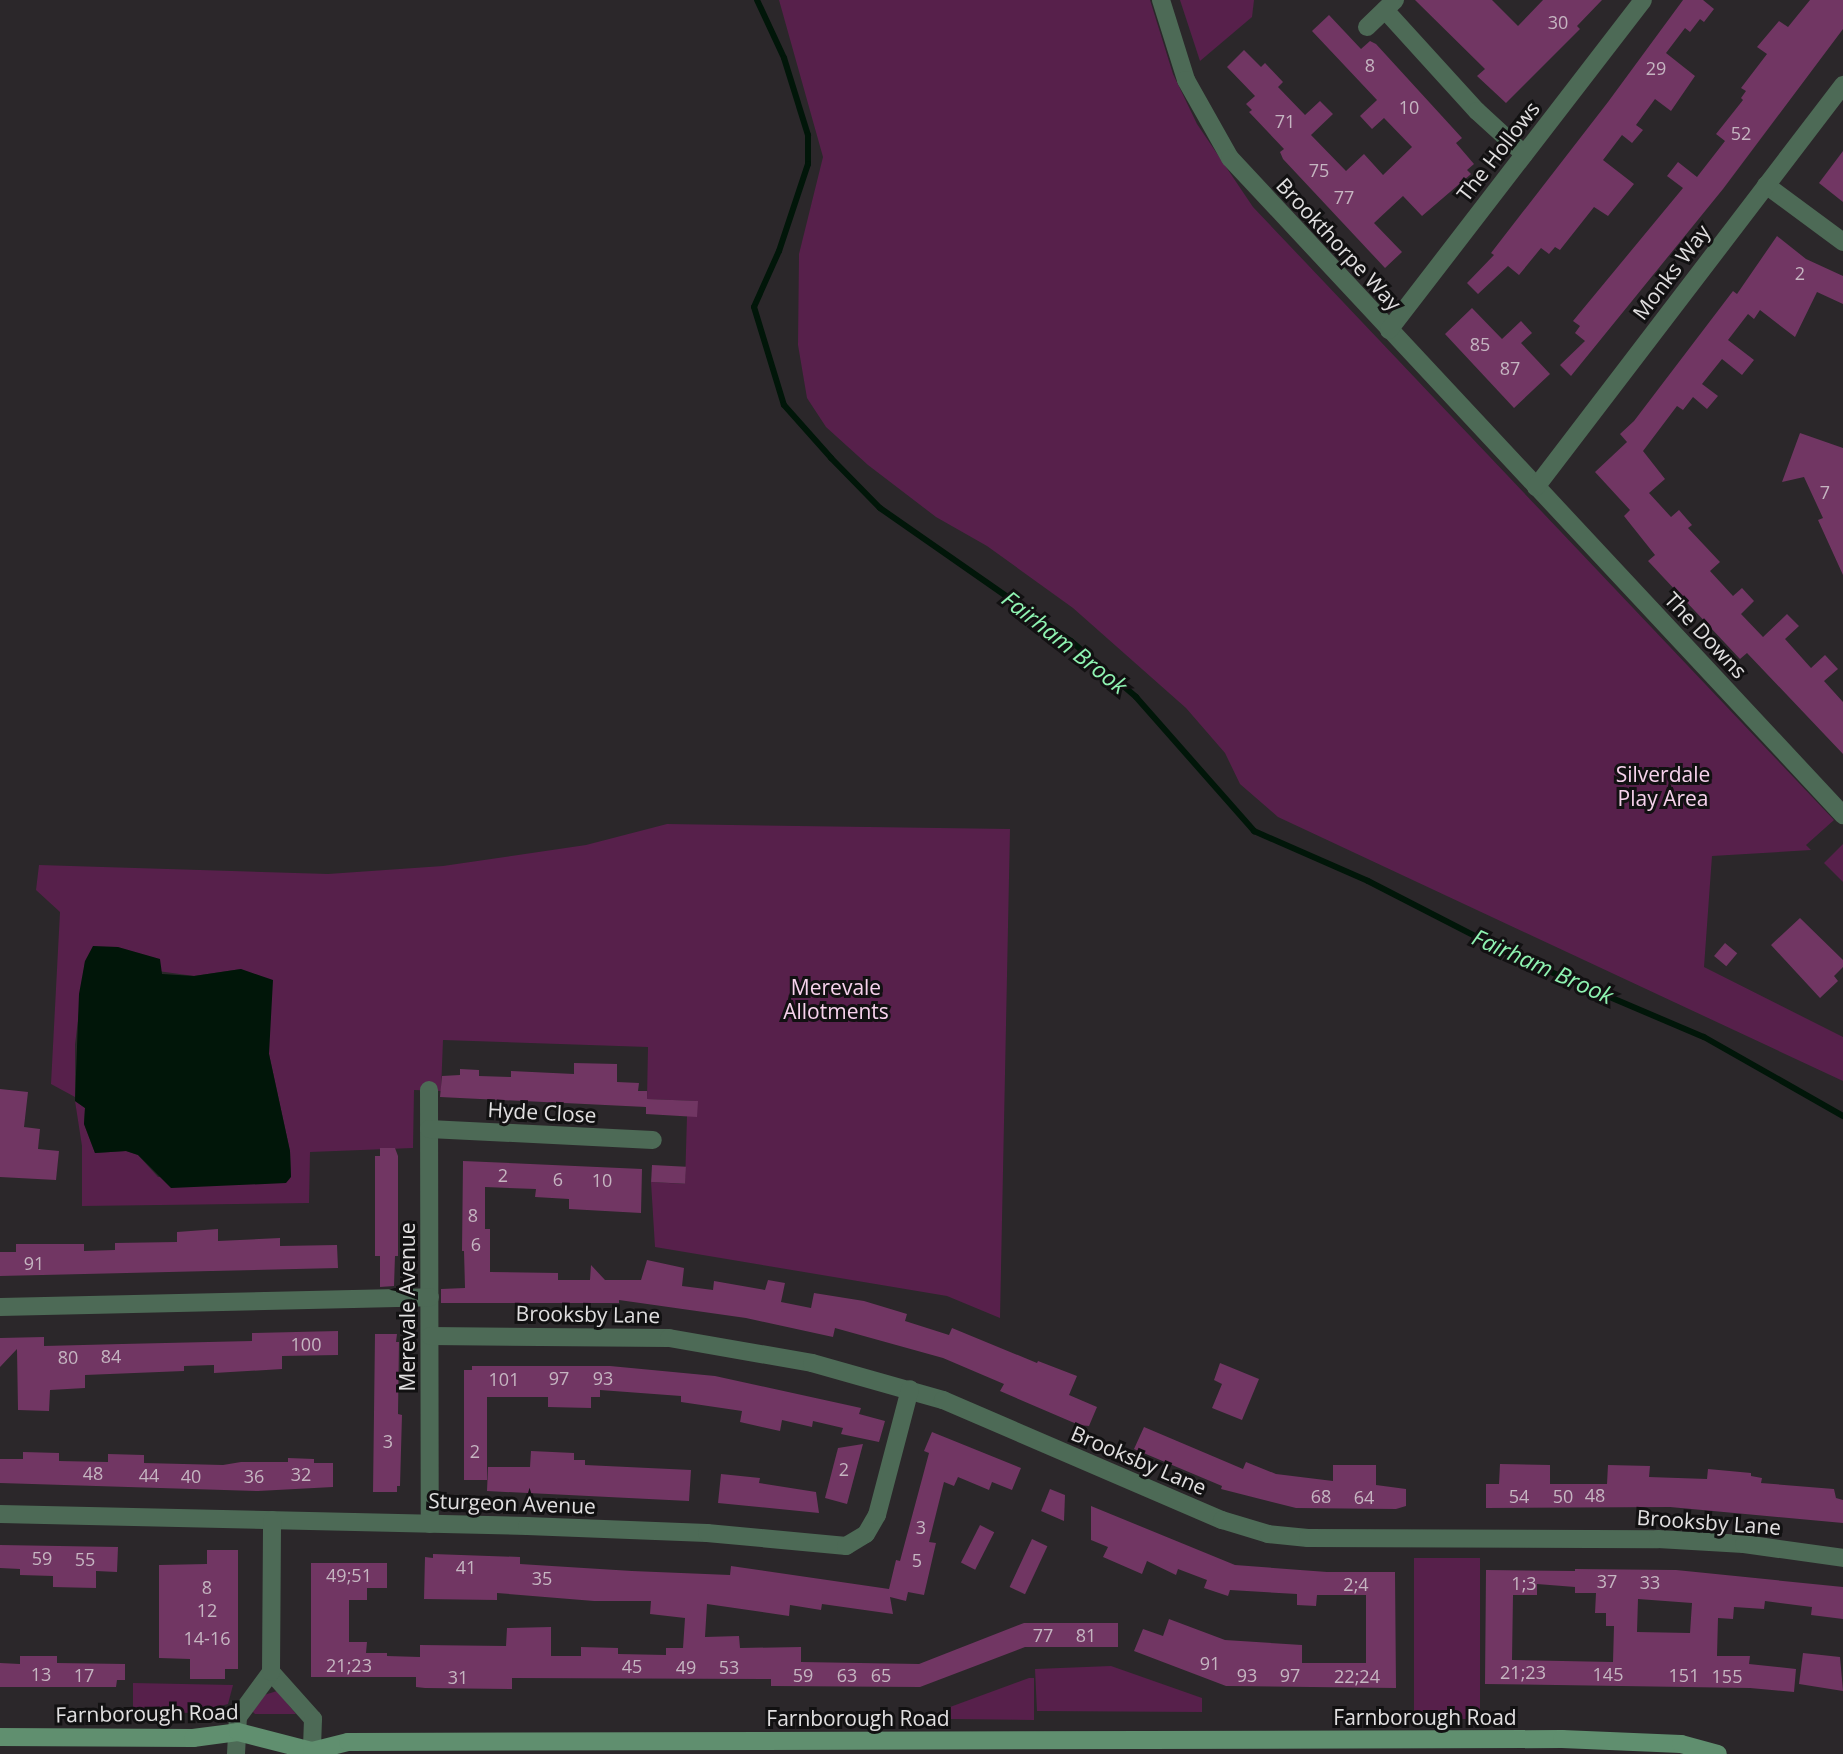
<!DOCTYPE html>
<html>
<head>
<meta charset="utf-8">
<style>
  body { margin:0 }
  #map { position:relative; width:1843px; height:1754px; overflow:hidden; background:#2b272a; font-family:"Open Sans",sans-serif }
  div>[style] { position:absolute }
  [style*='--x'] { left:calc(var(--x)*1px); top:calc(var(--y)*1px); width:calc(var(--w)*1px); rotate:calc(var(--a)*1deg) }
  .green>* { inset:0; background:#57204b; transform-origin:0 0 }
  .water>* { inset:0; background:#011609 }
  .stream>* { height:6px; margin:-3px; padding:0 3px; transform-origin:3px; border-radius:3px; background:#011609 }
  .building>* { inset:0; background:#713663; transform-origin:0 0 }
  .street>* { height:18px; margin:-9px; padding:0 9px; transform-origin:9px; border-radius:9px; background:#4d6a56 }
  .secondary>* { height:18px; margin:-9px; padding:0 9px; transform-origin:9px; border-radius:9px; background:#608f6f }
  span { translate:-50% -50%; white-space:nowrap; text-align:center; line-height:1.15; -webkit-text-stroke:6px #121112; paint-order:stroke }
  .number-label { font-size:18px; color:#c5b5c1 }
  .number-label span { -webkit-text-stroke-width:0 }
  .street-label { font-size:21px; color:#e1dfe0 }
  .park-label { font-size:21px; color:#f7d2ec }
  .water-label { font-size:23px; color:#8ff4b2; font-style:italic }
</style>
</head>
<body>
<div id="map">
  <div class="green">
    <div style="clip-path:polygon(779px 0,1150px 0,1173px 74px,1197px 124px,1253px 207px,1834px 820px,1806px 845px,1811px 850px,1712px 856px,1704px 967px,1843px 1037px,1843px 1081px,1278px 817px,1240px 784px,1225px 753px,1186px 708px,1073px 608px,987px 546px,936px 517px,868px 465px,826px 427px,807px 398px,798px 345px,799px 254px,823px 157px)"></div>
    <div style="clip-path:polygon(1180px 0,1254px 0,1252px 17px,1200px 61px)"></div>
    <div style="clip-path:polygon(667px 824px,1010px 829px,1000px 1318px,947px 1296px,655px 1247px,651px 1182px,685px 1184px,687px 1116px,697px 1101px,647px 1099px,648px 1047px,443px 1040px,441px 1091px,414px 1090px,413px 1148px,310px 1152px,309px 1203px,82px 1206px,82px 1146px,75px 1101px,85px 1108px,84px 1124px,95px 1153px,126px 1151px,138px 1155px,158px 1177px,291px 1176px,290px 1151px,269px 1054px,269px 1033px,241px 969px,194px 976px,85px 961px,75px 1045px,75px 1097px,51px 1084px,60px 912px,36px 890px,39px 865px,328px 874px,443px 866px,586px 845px)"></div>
    <div style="clip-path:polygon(1843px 844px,1843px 882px,1824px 863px)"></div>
    <div style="left:1414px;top:1558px;width:66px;height:161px"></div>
    <div style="clip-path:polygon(1111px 1666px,1202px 1698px,1202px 1712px,1037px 1711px,1035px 1669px)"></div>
    <div style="clip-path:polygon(1029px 1678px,1034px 1678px,1034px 1720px,951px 1719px,950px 1707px)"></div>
    <div style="clip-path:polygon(133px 1683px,233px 1685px,228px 1704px,196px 1713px,133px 1712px)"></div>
    <div style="clip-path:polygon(277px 1691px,296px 1714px,255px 1714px,252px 1711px,264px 1695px)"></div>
  </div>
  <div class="water">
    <div style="clip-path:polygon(93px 946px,118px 947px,160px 959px,162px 974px,194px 976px,241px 969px,273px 980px,269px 1054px,290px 1151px,291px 1177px,286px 1183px,171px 1188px,138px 1155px,126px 1151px,95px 1153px,84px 1124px,85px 1108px,75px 1101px,79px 994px,85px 961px)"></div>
  </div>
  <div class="stream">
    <div style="--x:757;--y:0;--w:64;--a:65"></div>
    <div style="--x:784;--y:58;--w:81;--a:72.7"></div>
    <div style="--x:808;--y:135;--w:29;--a:90"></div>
    <div style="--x:808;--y:164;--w:92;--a:108.4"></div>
    <div style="--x:779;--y:251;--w:61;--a:114.1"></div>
    <div style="--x:754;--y:307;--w:102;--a:73"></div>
    <div style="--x:784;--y:405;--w:71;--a:48.4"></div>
    <div style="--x:831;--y:458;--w:70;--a:45.6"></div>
    <div style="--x:880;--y:508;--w:233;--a:34.9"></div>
    <div style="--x:1071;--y:641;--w:86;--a:40.7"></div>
    <div style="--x:1136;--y:697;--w:179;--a:48.6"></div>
    <div style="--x:1254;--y:831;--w:124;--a:23.7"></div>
    <div style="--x:1368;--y:881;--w:166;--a:27.2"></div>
    <div style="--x:1516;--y:957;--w:204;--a:23.1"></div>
    <div style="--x:1704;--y:1037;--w:160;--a:29.6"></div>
  </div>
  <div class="building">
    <div style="clip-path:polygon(1415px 0,1492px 0,1518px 26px,1543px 0,1602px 0,1577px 26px,1580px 29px,1506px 103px,1477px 76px,1485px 69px)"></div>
    <div style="clip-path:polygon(1683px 0,1703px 0,1714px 9px,1704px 22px,1700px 19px,1690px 32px,1685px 28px,1666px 53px,1695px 76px,1671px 111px,1655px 99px,1636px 125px,1643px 130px,1632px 143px,1622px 135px,1603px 160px,1634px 184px,1608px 216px,1594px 207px,1560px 250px,1555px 247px,1549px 254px,1541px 248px,1519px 275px,1508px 266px,1478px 294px,1467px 283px,1494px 255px,1491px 253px,1608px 102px)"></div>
    <div style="clip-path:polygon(1810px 0,1843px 0,1843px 29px,1723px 189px,1571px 376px,1560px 365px,1585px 341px,1575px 333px,1580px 326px,1573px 321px,1683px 188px,1667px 176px,1678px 162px,1697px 177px,1725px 141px,1716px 134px,1743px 100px,1741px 98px,1746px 91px,1741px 88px,1767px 54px,1757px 47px,1779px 21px,1788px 27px)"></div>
    <div style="clip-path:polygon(1329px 15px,1361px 49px,1370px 41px,1376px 44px,1462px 138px,1456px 143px,1474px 164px,1467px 170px,1471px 174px,1422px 216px,1403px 196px,1374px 223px,1402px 252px,1385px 268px,1283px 159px,1280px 152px,1284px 149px,1249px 112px,1252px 110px,1246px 104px,1255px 96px,1227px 67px,1244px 50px,1261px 67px,1265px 63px,1283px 82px,1278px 87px,1305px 115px,1320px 101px,1333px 114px,1311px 135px,1346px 171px,1364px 154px,1383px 175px,1412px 147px,1384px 118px,1372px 129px,1360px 116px,1377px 100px,1312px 31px)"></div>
    <div style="clip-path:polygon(1843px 151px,1843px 202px,1819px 183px)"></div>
    <div style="clip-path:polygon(1777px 236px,1806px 259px,1843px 276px,1843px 304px,1817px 292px,1795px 337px,1760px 310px,1754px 319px,1748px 314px,1728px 340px,1754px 360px,1742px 375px,1722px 359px,1702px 384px,1718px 396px,1707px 409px,1693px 397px,1683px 410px,1677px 406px,1643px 451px,1665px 479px,1649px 493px,1671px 517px,1679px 510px,1692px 525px,1688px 528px,1720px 562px,1710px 571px,1733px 596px,1742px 588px,1754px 601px,1741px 614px,1763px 637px,1787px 614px,1799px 626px,1785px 639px,1811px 668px,1825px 655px,1838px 669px,1824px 681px,1843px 702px,1843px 754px,1747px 653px,1740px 659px,1648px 561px,1655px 555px,1624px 516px,1630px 510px,1595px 472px,1627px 442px,1620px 434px,1634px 421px,1733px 291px,1737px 294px)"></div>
    <div style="clip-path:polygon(1472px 308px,1502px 339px,1521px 321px,1532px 333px,1521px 343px,1550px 374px,1514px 408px,1445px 334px)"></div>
    <div style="clip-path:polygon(1800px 433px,1843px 448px,1843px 575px,1818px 520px,1823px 518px,1804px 477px,1782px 482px)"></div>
    <div style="clip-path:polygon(1800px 918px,1843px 960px,1843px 967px,1834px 976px,1838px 981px,1820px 998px,1771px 945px)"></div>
    <div style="left:1725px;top:943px;width:16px;height:17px;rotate:40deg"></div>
    <div style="clip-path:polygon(574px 1063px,617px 1064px,617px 1082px,639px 1083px,638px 1091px,647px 1091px,647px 1099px,698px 1101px,697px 1117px,646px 1114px,646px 1107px,440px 1097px,442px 1076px,460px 1075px,460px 1069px,479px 1070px,479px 1076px,511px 1077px,511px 1071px,574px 1074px)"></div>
    <div style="clip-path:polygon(0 1089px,28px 1092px,24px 1127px,40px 1129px,38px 1149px,59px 1151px,56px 1180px,0 1177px)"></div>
    <div style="clip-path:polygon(380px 1148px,395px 1148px,398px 1156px,398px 1256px,395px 1256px,394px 1286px,380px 1287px,380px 1256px,375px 1256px,375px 1156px,380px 1156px)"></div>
    <div style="clip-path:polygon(463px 1161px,642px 1169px,641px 1213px,569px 1209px,569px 1199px,535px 1197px,536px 1189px,485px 1187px,485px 1229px,490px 1229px,490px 1272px,558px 1273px,558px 1280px,590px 1280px,591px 1265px,605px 1280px,641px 1280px,647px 1260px,684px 1268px,682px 1286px,713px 1290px,714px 1281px,765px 1290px,768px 1280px,785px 1283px,781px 1302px,811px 1308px,814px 1293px,864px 1301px,907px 1314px,905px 1321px,949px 1335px,952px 1328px,1037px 1363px,1038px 1361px,1077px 1376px,1069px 1395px,1097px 1407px,1089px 1426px,1079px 1425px,1000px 1391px,1004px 1384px,943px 1358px,835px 1328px,833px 1337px,746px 1318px,619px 1300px,619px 1303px,441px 1303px,441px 1289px,465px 1288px,464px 1251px,462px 1251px)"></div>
    <div style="left:652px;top:1165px;width:34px;height:17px;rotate:3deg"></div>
    <div style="clip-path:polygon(218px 1229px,218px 1241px,280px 1238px,280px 1246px,337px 1245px,338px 1268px,0 1276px,0 1252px,16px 1252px,16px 1244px,84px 1244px,84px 1251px,115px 1250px,115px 1243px,177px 1242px,177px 1232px)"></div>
    <div style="clip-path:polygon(338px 1331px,338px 1355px,282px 1356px,282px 1369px,214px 1373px,214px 1365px,184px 1366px,184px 1371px,85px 1375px,85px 1388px,50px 1390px,49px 1411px,18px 1410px,17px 1349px,0 1367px,0 1338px,44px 1337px,44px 1346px,122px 1344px,252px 1341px,252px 1333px)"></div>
    <div style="clip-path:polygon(375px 1334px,397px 1334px,396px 1342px,399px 1342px,398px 1414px,402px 1415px,400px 1486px,397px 1486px,397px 1492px,373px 1492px)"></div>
    <div style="clip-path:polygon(1220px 1363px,1259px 1379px,1242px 1420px,1212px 1408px,1222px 1384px,1214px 1380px)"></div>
    <div style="clip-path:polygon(472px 1366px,610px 1366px,715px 1376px,861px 1408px,859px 1414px,885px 1421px,879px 1442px,841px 1434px,843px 1428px,813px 1421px,812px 1427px,782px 1420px,780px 1431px,740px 1422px,742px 1411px,681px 1402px,681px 1396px,600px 1390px,600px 1397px,591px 1397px,591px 1408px,548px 1407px,548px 1397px,487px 1397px,487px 1480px,464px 1480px,464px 1370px,472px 1370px)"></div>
    <div style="clip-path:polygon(1144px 1427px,1243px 1469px,1246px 1462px,1276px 1474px,1333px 1481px,1333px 1465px,1376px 1465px,1376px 1485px,1406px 1489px,1406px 1506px,1396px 1509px,1296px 1508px,1221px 1489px,1222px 1486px,1134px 1449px)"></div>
    <div style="clip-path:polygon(932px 1432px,1021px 1468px,1012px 1490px,992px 1482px,989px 1490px,958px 1477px,954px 1486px,944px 1482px,929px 1542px,936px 1543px,924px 1595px,908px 1592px,906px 1601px,890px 1597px,893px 1614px,822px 1604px,821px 1610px,790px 1605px,789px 1616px,707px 1604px,705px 1637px,739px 1636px,740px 1648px,801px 1647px,801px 1662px,919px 1664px,1024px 1623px,1118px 1623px,1118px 1647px,1025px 1647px,920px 1687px,771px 1686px,771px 1679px,512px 1678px,512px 1689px,425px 1688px,416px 1687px,416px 1677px,311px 1677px,311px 1563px,387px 1563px,387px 1588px,367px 1588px,367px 1600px,349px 1600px,349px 1642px,367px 1642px,366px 1653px,387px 1653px,387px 1656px,420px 1657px,420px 1645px,506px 1646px,507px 1628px,551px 1627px,551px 1656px,581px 1656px,581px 1647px,618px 1648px,618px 1654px,666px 1655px,666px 1648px,683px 1648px,685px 1618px,650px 1614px,651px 1601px,594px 1601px,497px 1593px,497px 1600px,424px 1599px,425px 1557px,433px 1558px,433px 1554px,520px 1557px,520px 1564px,632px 1571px,730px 1575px,731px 1566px,889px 1589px,896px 1560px,900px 1561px,929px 1453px,924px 1451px)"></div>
    <div style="clip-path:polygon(863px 1444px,847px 1504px,825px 1498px,838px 1448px)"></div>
    <div style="clip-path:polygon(531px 1451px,574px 1453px,574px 1460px,585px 1460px,585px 1465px,691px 1470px,689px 1501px,487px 1491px,488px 1467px,530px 1467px)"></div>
    <div style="clip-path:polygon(23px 1452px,59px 1453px,59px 1461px,108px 1462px,108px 1454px,144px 1455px,144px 1463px,223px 1465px,241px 1462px,288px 1462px,288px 1458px,314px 1459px,314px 1463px,333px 1463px,333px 1487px,258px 1491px,0 1483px,0 1459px,23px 1459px)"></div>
    <div style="clip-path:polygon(1500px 1464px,1550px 1465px,1550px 1484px,1607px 1484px,1608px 1465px,1650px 1466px,1649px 1477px,1707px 1479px,1708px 1469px,1751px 1473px,1751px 1476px,1762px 1478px,1761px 1483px,1834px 1489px,1836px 1498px,1843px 1500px,1843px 1523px,1670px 1507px,1486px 1508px,1486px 1484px,1499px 1484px)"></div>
    <div style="clip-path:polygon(721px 1474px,760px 1478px,759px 1483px,816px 1492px,819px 1513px,718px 1503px)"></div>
    <div style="clip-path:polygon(1050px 1489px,1065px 1495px,1064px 1521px,1041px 1511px)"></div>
    <div style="clip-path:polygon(1091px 1506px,1235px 1565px,1327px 1572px,1395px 1572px,1396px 1688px,1226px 1686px,1134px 1651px,1143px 1629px,1163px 1636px,1169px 1619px,1225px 1640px,1302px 1645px,1302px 1663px,1366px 1663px,1366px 1595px,1317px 1595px,1316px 1606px,1297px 1605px,1297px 1594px,1230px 1590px,1228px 1596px,1204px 1588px,1207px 1580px,1178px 1569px,1176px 1575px,1147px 1561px,1142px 1574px,1103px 1557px,1108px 1547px,1091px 1540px)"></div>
    <div style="left:980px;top:1525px;width:16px;height:42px;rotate:27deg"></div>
    <div style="left:1032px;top:1539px;width:17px;height:53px;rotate:25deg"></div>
    <div style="clip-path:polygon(0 1545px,118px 1547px,117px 1572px,96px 1571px,96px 1588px,53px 1587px,53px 1576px,20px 1575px,20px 1569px,0 1568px)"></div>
    <div style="clip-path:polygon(207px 1550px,238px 1550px,238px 1669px,225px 1669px,225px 1679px,190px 1679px,190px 1659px,159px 1658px,159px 1565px,207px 1564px)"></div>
    <div style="clip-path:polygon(evenodd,1575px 1569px,1676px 1570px,1843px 1587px,1843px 1619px,1811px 1615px,1812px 1607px,1765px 1601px,1764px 1609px,1734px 1607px,1733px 1619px,1718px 1618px,1717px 1656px,1750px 1656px,1749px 1664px,1796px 1669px,1794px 1692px,1750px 1688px,1485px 1684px,1486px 1570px,1575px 1571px,1575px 1569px,1537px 1584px,1575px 1587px,1575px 1593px,1596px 1593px,1595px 1613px,1606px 1613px,1606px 1626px,1614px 1626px,1613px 1662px,1512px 1660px,1513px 1595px,1537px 1595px,1537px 1584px,1575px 1569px,1638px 1599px,1692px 1603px,1690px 1633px,1637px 1632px,1638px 1599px)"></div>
    <div style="clip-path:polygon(1803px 1653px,1840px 1657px,1843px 1691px,1799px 1684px)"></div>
    <div style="clip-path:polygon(20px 1656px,57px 1656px,57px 1663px,125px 1664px,125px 1680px,117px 1680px,116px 1687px,0 1687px,0 1663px,20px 1664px)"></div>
  </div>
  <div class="street">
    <div style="--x:1161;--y:0;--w:84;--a:72.6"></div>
    <div style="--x:1186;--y:80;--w:90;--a:60.6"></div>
    <div style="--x:1230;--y:158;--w:899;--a:46.98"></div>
    <div style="--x:1385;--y:10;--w:137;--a:47.7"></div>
    <div style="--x:1477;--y:111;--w:64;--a:42.5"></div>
    <div style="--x:1367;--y:27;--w:39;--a:-44"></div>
    <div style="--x:1766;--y:185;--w:96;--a:36.5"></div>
    <div style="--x:1389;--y:330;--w:416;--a:-52.4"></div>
    <div style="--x:1536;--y:487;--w:506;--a:-52.63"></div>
    <div style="--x:429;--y:1090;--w:434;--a:89.9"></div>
    <div style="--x:429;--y:1129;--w:224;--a:2.8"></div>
    <div style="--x:0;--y:1307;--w:430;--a:-1.3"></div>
    <div style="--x:430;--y:1336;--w:239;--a:0.5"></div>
    <div style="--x:669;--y:1338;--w:145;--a:9.9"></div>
    <div style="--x:812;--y:1363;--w:136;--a:15.8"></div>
    <div style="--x:943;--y:1400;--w:304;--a:23.3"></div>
    <div style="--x:1222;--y:1520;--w:48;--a:16.9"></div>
    <div style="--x:1268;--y:1534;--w:40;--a:5.7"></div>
    <div style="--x:1308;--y:1538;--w:350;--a:0.2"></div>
    <div style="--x:1658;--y:1539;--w:86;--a:3.3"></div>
    <div style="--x:1744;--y:1544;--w:100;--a:8"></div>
    <div style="--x:0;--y:1514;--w:527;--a:1.3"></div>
    <div style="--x:527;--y:1526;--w:180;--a:2.2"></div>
    <div style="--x:707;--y:1533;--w:140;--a:5.3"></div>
    <div style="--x:846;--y:1546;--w:23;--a:-31"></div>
    <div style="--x:866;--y:1534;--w:22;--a:-60"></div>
    <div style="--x:877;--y:1515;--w:130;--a:-75.3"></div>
    <div style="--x:271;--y:1672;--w:63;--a:48.2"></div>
    <div style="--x:313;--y:1719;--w:35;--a:92"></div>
    <div style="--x:236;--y:1754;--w:37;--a:-87"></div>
    <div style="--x:238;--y:1717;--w:56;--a:-53.7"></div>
    <div style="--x:271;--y:1672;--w:152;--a:-89.6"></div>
  </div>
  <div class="secondary">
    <div style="--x:0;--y:1737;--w:193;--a:0.3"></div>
    <div style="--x:193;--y:1738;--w:45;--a:-7.6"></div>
    <div style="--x:238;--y:1732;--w:76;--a:14.4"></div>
    <div style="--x:312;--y:1751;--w:37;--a:-14"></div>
    <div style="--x:348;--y:1742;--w:1214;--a:-0.14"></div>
    <div style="--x:1562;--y:1739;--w:119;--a:2.4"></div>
    <div style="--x:1681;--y:1744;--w:38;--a:15"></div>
  </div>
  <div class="number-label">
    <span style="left:1558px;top:22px">30</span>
    <span style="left:1370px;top:65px">8</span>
    <span style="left:1656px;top:68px">29</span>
    <span style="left:1409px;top:107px">10</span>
    <span style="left:1285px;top:121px">71</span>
    <span style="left:1741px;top:133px">52</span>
    <span style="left:1319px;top:170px">75</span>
    <span style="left:1344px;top:197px">77</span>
    <span style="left:1800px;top:273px">2</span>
    <span style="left:1480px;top:344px">85</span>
    <span style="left:1510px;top:368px">87</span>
    <span style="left:1825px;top:492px">7</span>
    <span style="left:503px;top:1175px">2</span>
    <span style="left:558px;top:1179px">6</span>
    <span style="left:602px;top:1180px">10</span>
    <span style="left:473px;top:1215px">8</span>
    <span style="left:476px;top:1244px">6</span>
    <span style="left:34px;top:1263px">91</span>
    <span style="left:306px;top:1344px">100</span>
    <span style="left:111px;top:1356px">84</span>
    <span style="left:68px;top:1357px">80</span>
    <span style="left:559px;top:1378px">97</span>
    <span style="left:603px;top:1378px">93</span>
    <span style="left:504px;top:1379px">101</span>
    <span style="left:388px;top:1441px">3</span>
    <span style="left:475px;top:1451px">2</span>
    <span style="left:844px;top:1469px">2</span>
    <span style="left:93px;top:1473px">48</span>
    <span style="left:301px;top:1474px">32</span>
    <span style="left:149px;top:1475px">44</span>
    <span style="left:191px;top:1476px">40</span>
    <span style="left:254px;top:1476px">36</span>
    <span style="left:1595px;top:1495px">48</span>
    <span style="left:1321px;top:1496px">68</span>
    <span style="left:1519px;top:1496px">54</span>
    <span style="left:1563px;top:1496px">50</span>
    <span style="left:1364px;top:1497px">64</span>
    <span style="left:921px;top:1527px">3</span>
    <span style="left:42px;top:1558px">59</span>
    <span style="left:85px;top:1559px">55</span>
    <span style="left:917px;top:1560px">5</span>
    <span style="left:466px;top:1567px">41</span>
    <span style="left:349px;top:1575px">49;51</span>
    <span style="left:542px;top:1578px">35</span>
    <span style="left:1607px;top:1581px">37</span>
    <span style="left:1650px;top:1582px">33</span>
    <span style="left:1524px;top:1583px">1;3</span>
    <span style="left:1356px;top:1584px">2;4</span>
    <span style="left:207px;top:1587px">8</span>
    <span style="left:207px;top:1610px">12</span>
    <span style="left:1043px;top:1635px">77</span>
    <span style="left:1086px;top:1635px">81</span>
    <span style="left:207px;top:1638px">14-16</span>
    <span style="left:1210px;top:1663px">91</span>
    <span style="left:349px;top:1665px">21;23</span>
    <span style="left:632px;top:1666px">45</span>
    <span style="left:686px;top:1667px">49</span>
    <span style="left:729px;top:1667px">53</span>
    <span style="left:1523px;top:1672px">21;23</span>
    <span style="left:41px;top:1674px">13</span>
    <span style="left:1608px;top:1674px">145</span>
    <span style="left:84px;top:1675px">17</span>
    <span style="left:803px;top:1675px">59</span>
    <span style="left:847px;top:1675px">63</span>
    <span style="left:881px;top:1675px">65</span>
    <span style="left:1247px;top:1675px">93</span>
    <span style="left:1290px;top:1675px">97</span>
    <span style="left:1684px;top:1675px">151</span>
    <span style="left:1357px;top:1676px">22;24</span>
    <span style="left:1727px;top:1676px">155</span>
    <span style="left:458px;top:1677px">31</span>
  </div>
  <div class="street-label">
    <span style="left:1498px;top:151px;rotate:-52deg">The Hollows</span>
    <span style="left:1339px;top:244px;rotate:47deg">Brookthorpe Way</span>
    <span style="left:1671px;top:272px;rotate:-53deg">Monks Way</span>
    <span style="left:1706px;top:635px;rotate:47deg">The Downs</span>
    <span style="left:542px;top:1112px;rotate:3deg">Hyde Close</span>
    <span style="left:407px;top:1307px;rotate:-90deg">Merevale Avenue</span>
    <span style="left:588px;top:1314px;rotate:1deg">Brooksby Lane</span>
    <span style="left:1139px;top:1460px;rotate:23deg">Brooksby Lane</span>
    <span style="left:512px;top:1503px;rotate:2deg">Sturgeon Avenue</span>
    <span style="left:1709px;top:1522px;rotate:4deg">Brooksby Lane</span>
    <span style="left:147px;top:1713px;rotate:-1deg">Farnborough Road</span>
    <span style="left:1425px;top:1717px">Farnborough Road</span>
    <span style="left:858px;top:1718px">Farnborough Road</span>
  </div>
  <div class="park-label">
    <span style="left:1663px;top:786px">Silverdale<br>Play Area</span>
    <span style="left:836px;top:999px">Merevale<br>Allotments</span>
  </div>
  <div class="water-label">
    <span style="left:1065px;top:642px;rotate:38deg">Fairham Brook</span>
    <span style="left:1543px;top:966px;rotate:24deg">Fairham Brook</span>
  </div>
</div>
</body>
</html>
